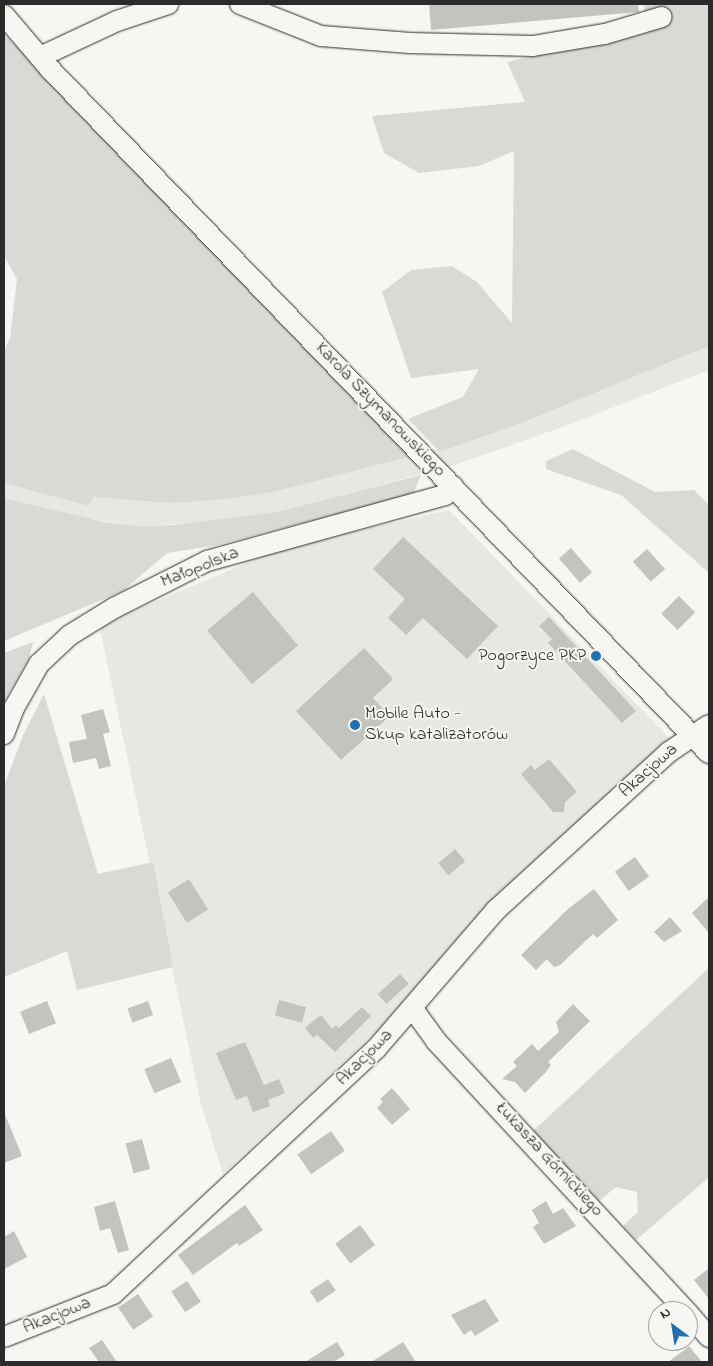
<!DOCTYPE html>
<html>
<head>
<meta charset="utf-8">
<style>
  body { margin:0 }
  #map { position:relative; width:713px; height:1366px; overflow:hidden; background:#f6f6f2; font-family:"Indie Flower",sans-serif }
  div>[style] { position:absolute }
  [style*='--x'] { left:calc(var(--x)*1px); top:calc(var(--y)*1px); width:calc(var(--w)*1px); rotate:calc(var(--a)*1deg) }
  .built>* { inset:0; background:#e7e7e3 }
  .green>* { inset:0; background:#d9d9d5 }
  .building>* { inset:0; background:#c3c3c0; transform-origin:0 0 }
  .roads { filter:drop-shadow(0 0 1px #2b2b2b) drop-shadow(0 0 1px #2b2b2b) }
  .minor>* { height:20px; margin:-10px; padding:0 10px; transform-origin:10px; border-radius:10px; background:#f6f6f2 }
  .dots>* { width:14px; height:14px; translate:-50% -50%; box-sizing:border-box; border:2px solid #f6f6f2; border-radius:50% }
  span { translate:-50% -50%; white-space:nowrap; text-align:center; line-height:1.15; -webkit-text-stroke:4px #f6f6f2; paint-order:stroke }
  .street-label { font-size:18px; color:#2b2b2b }
  .poi-label { font-size:18px; color:#2b2b2b }
  .right { translate:-100% -50%; text-align:right }
  .left { translate:0 -50%; text-align:left }
  .frame { position:absolute; inset:0; border:5px solid #2b2b2b; pointer-events:none }
  .north { position:absolute; left:648px; top:1301px; width:50px; height:50px; box-sizing:border-box; background:#f6f6f2; border:1px solid #a5a5a2; border-radius:50%; rotate:329deg; font-size:14px; font-weight:700; line-height:20px; text-align:center; color:#2b2b2b }
  .north::after { content:''; display:block; margin:auto; width:18px; height:22px; background:#1f6fb2; clip-path:polygon(50% 0,100% 100%,50% 72%,0 100%) }
</style>
</head>
<body>
<div id="map">
  <div class="built">
    <div style="clip-path:polygon(709px 346px,709px 370px,568px 425px,452px 466px,277px 512px,211px 522px,140px 526px,69px 516px,4px 498px,4px 483px,89px 506px,92px 497px,169px 503px,273px 492px,437px 449px,440px 452px,524px 422px)"></div>
    <div style="clip-path:polygon(449px 510px,673px 742px,410px 1001px,223px 1174px,201px 1104px,100px 629px,121px 616px,282px 548px)"></div>
  </div>
  <div class="green">
    <div style="clip-path:polygon(643px 4px,709px 4px,709px 346px,524px 422px,440px 452px,408px 419px,463px 397px,479px 369px,411px 378px,382px 292px,411px 270px,452px 266px,477px 282px,512px 323px,514px 151px,479px 166px,419px 173px,384px 153px,372px 116px,525px 102px,507px 62px,648px 29px)"></div>
    <div style="clip-path:polygon(4px 34px,40px 70px,412px 456px,273px 492px,216px 500px,169px 503px,93px 497px,89px 506px,4px 483px,4px 351px,10px 338px,17px 279px,4px 256px)"></div>
    <div style="clip-path:polygon(573px 449px,655px 492px,694px 490px,709px 505px,709px 573px,621px 495px,546px 469px,546px 461px)"></div>
    <div style="clip-path:polygon(421px 475px,413px 494px,218px 545px,167px 553px,123px 591px,4px 641px,4px 498px,104px 522px,140px 526px,174px 525px,277px 512px)"></div>
    <div style="clip-path:polygon(33px 642px,29px 659px,4px 701px,4px 653px)"></div>
    <div style="clip-path:polygon(44px 694px,98px 874px,153px 862px,173px 967px,77px 990px,67px 951px,4px 977px,4px 786px,24px 733px)"></div>
    <div style="clip-path:polygon(709px 968px,709px 1177px,636px 1240px,623px 1226px,638px 1212px,637px 1192px,616px 1187px,599px 1201px,533px 1131px)"></div>
  </div>
  <div class="building">
    <div style="clip-path:polygon(429px 4px,638px 4px,639px 12px,431px 30px)"></div>
    <div style="clip-path:polygon(403px 537px,498px 626px,467px 659px,423px 618px,406px 635px,388px 618px,405px 599px,373px 569px)"></div>
    <div style="left:571px;top:548px;width:32px;height:16px;rotate:49deg"></div>
    <div style="left:647px;top:549px;width:27px;height:19px;rotate:48deg"></div>
    <div style="left:253px;top:592px;width:70px;height:60px;rotate:50deg"></div>
    <div style="left:679px;top:596px;width:23px;height:25px;rotate:45deg"></div>
    <div style="clip-path:polygon(549px 617px,636px 711px,622px 723px,548px 643px,552px 639px,539px 626px)"></div>
    <div style="clip-path:polygon(364px 648px,393px 679px,373px 698px,390px 716px,341px 760px,296px 711px)"></div>
    <div style="clip-path:polygon(103px 709px,110px 732px,103px 734px,111px 766px,99px 769px,96px 758px,73px 763px,69px 742px,87px 739px,81px 715px)"></div>
    <div style="clip-path:polygon(549px 759px,577px 792px,565px 802px,564px 812px,553px 812px,521px 774px,531px 765px,535px 770px)"></div>
    <div style="left:455px;top:849px;width:16px;height:22px;rotate:50deg"></div>
    <div style="left:635px;top:857px;width:24px;height:25px;rotate:54deg"></div>
    <div style="left:189px;top:879px;width:36px;height:25px;rotate:58deg"></div>
    <div style="clip-path:polygon(594px 889px,618px 920px,597px 938px,593px 934px,560px 965px,554px 967px,547px 959px,536px 970px,521px 955px,568px 909px)"></div>
    <div style="clip-path:polygon(709px 897px,709px 933px,692px 913px)"></div>
    <div style="clip-path:polygon(670px 917px,682px 931px,664px 942px,654px 932px)"></div>
    <div style="left:400px;top:974px;width:13px;height:30px;rotate:48deg"></div>
    <div style="left:279px;top:1000px;width:28px;height:16px;rotate:15deg"></div>
    <div style="left:47px;top:1001px;width:24px;height:29px;rotate:68deg"></div>
    <div style="left:148px;top:1001px;width:15px;height:22px;rotate:70deg"></div>
    <div style="clip-path:polygon(573px 1004px,590px 1021px,548px 1062px,551px 1065px,545px 1073px,525px 1093px,515px 1082px,502px 1079px,517px 1066px,513px 1062px,532px 1044px,538px 1051px,559px 1032px,556px 1022px)"></div>
    <div style="clip-path:polygon(362px 1007px,371px 1016px,335px 1052px,317px 1035px,313px 1038px,305px 1028px,321px 1015px,332px 1029px,336px 1025px,339px 1028px)"></div>
    <div style="clip-path:polygon(245px 1042px,264px 1085px,279px 1079px,285px 1093px,268px 1100px,270px 1106px,253px 1112px,247px 1096px,236px 1100px,216px 1053px)"></div>
    <div style="left:171px;top:1058px;width:26px;height:29px;rotate:67deg"></div>
    <div style="clip-path:polygon(392px 1088px,410px 1109px,392px 1125px,377px 1108px,383px 1102px,380px 1099px)"></div>
    <div style="clip-path:polygon(4px 1112px,22px 1156px,4px 1163px)"></div>
    <div style="left:331px;top:1131px;width:24px;height:41px;rotate:55deg"></div>
    <div style="left:142px;top:1139px;width:31px;height:17px;rotate:75deg"></div>
    <div style="clip-path:polygon(115px 1201px,129px 1250px,118px 1253px,110px 1228px,100px 1231px,94px 1207px)"></div>
    <div style="clip-path:polygon(546px 1201px,553px 1214px,563px 1208px,576px 1226px,544px 1244px,533px 1227px,539px 1223px,532px 1210px)"></div>
    <div style="clip-path:polygon(245px 1205px,263px 1230px,239px 1246px,237px 1243px,193px 1275px,178px 1255px)"></div>
    <div style="left:360px;top:1225px;width:25px;height:31px;rotate:53deg"></div>
    <div style="clip-path:polygon(14px 1231px,27px 1257px,4px 1269px,4px 1237px)"></div>
    <div style="clip-path:polygon(709px 1268px,709px 1299px,694px 1280px)"></div>
    <div style="left:328px;top:1279px;width:14px;height:22px;rotate:56deg"></div>
    <div style="left:187px;top:1281px;width:25px;height:19px;rotate:56deg"></div>
    <div style="left:138px;top:1294px;width:27px;height:24px;rotate:56deg"></div>
    <div style="clip-path:polygon(485px 1299px,499px 1321px,475px 1336px,471px 1330px,464px 1335px,451px 1315px)"></div>
    <div style="clip-path:polygon(102px 1340px,117px 1362px,99px 1362px,89px 1348px)"></div>
    <div style="clip-path:polygon(337px 1342px,345px 1355px,333px 1362px,305px 1362px)"></div>
    <div style="clip-path:polygon(403px 1342px,416px 1362px,371px 1362px)"></div>
    <div style="clip-path:polygon(689px 1346px,702px 1362px,668px 1362px,683px 1351px)"></div>
  </div>
  <div class="roads">
    <div class="minor">
      <div style="--x:240;--y:4;--w:87;--a:21.6"></div>
      <div style="--x:321;--y:36;--w:89;--a:4.5"></div>
      <div style="--x:410;--y:43;--w:123;--a:1.4"></div>
      <div style="--x:533;--y:46;--w:73;--a:-9.5"></div>
      <div style="--x:605;--y:34;--w:59;--a:-16.6"></div>
      <div style="--x:4;--y:15;--w:71;--a:49.6"></div>
      <div style="--x:50;--y:69;--w:950;--a:46.07"></div>
      <div style="--x:40;--y:57;--w:85;--a:-25.1"></div>
      <div style="--x:117;--y:21;--w:54;--a:-18.4"></div>
      <div style="--x:4;--y:734;--w:28;--a:-69"></div>
      <div style="--x:14;--y:708;--w:51;--a:-60.4"></div>
      <div style="--x:39;--y:664;--w:42;--a:-43.1"></div>
      <div style="--x:70;--y:635;--w:52;--a:-31.5"></div>
      <div style="--x:114;--y:608;--w:104;--a:-26.8"></div>
      <div style="--x:207;--y:561;--w:247;--a:-15.5"></div>
      <div style="--x:445;--y:495;--w:12;--a:-48"></div>
      <div style="--x:413;--y:1009;--w:39;--a:54"></div>
      <div style="--x:436;--y:1041;--w:368;--a:47.2"></div>
      <div style="--x:688;--y:1313;--w:32;--a:49"></div>
      <div style="--x:4;--y:1337;--w:117;--a:-21.5"></div>
      <div style="--x:113;--y:1294;--w:359;--a:-43"></div>
      <div style="--x:376;--y:1049;--w:184;--a:-49.2"></div>
      <div style="--x:496;--y:910;--w:234;--a:-42.4"></div>
      <div style="--x:669;--y:752;--w:48;--a:-34"></div>
    </div>
  </div>
  <div class="dots">
    <div style="left:596px;top:656px;background:#1f6fb2"></div>
    <div style="left:355px;top:725px;background:#1f6fb2"></div>
  </div>
  <div class="street-label">
    <span style="left:380px;top:410px;rotate:46deg">Karola Szymanowskiego</span>
    <span style="left:200px;top:568px;rotate:-22deg">Małopolska</span>
    <span style="left:649px;top:771px;rotate:-42deg">Akacjowa</span>
    <span style="left:365px;top:1058px;rotate:-45deg">Akacjowa</span>
    <span style="left:549px;top:1160px;rotate:47deg">Łukasza Górnickiego</span>
    <span style="left:57px;top:1316px;rotate:-22deg">Akacjowa</span>
  </div>
  <div class="poi-label">
    <span class="right" style="left:586px;top:656px">Pogorzyce PKP</span>
    <span class="left" style="left:365px;top:725px">Mobile Auto -<br>Skup katalizatorów</span>
  </div>
  <div class="frame"></div>
  <div class="north">N</div>
</div>
</body>
</html>
